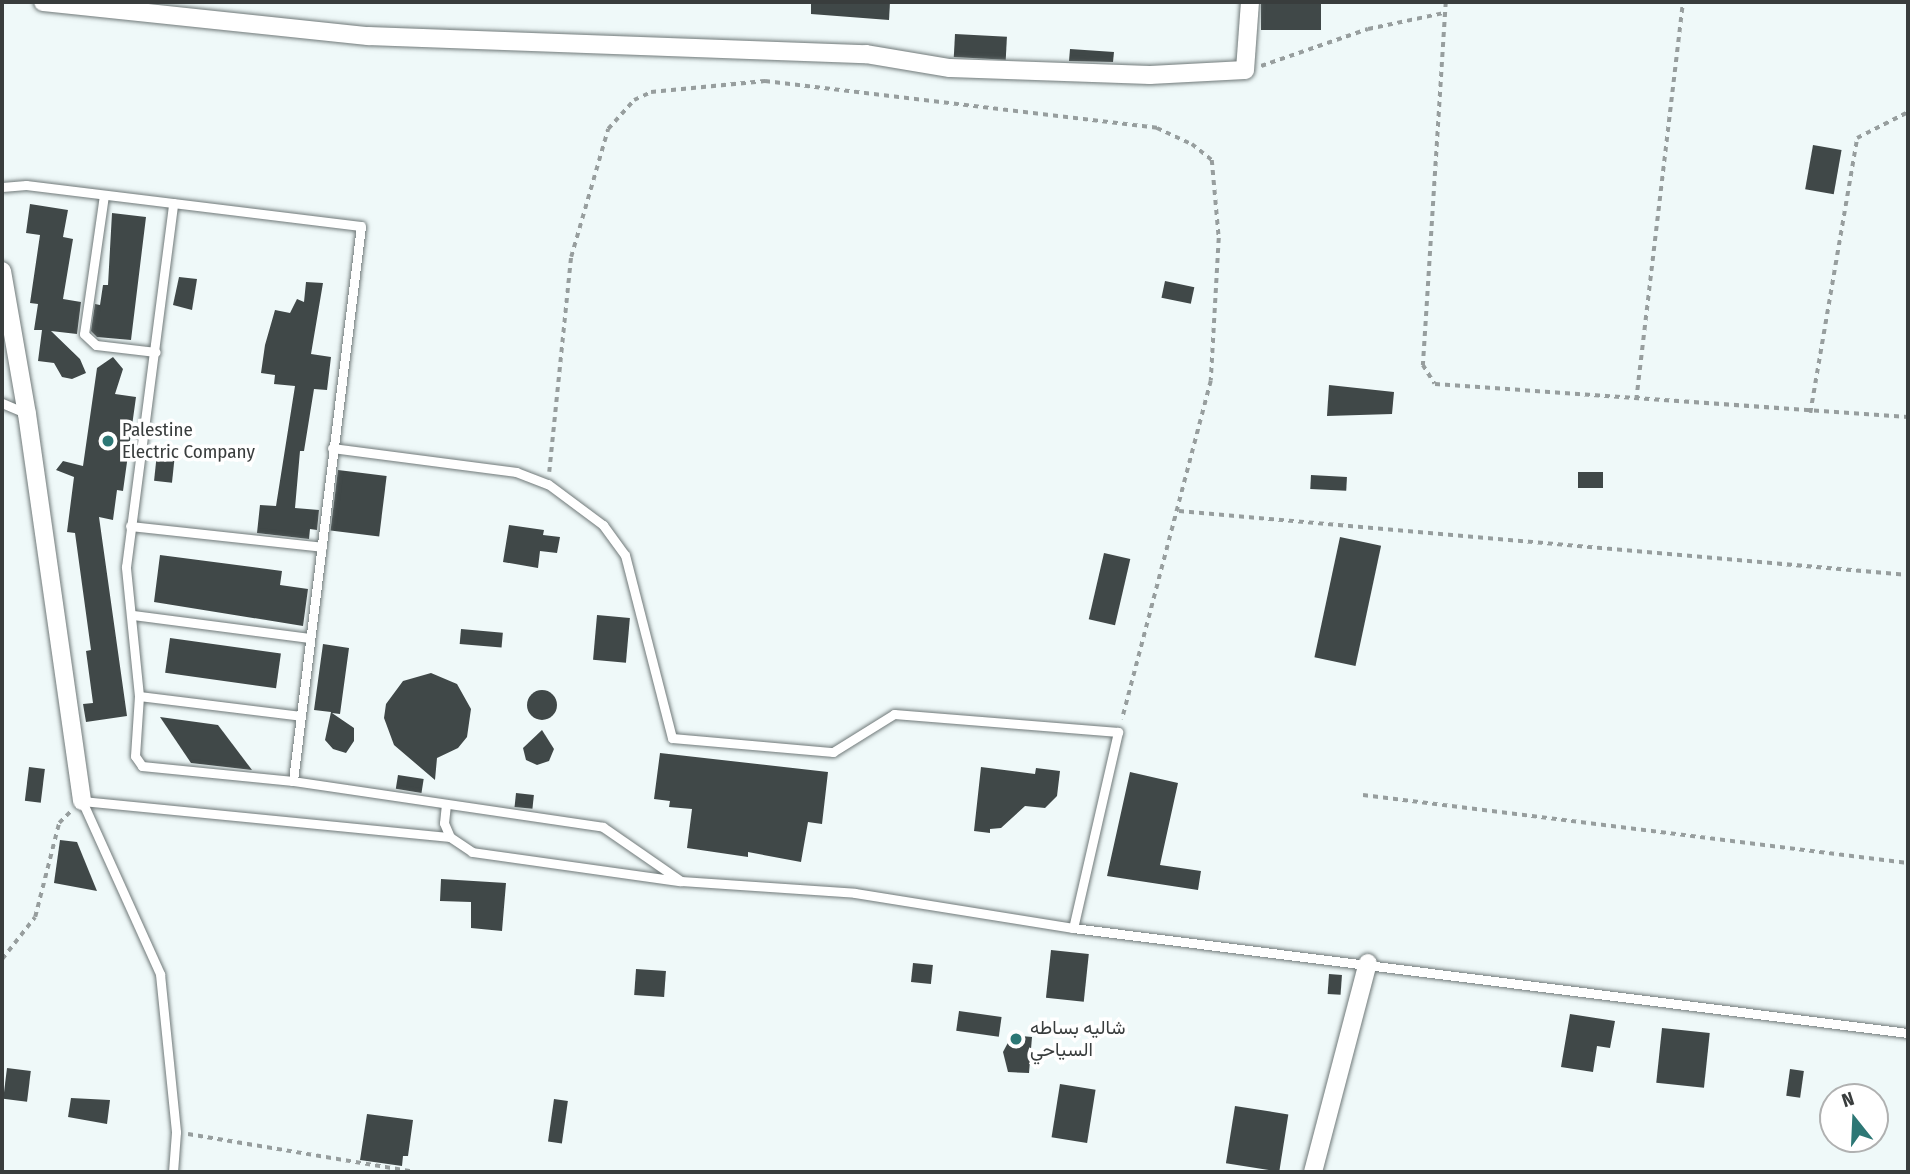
<!DOCTYPE html>
<html>
<head>
<meta charset="utf-8">
<style>
  body { margin:0 }
  #map { position:relative; width:1910px; height:1174px; overflow:hidden; background:#eff9f9; font-family:"Fira Sans Condensed",Vazirmatn,sans-serif }
  div>[style] { position:absolute }
  [style*='--x'] { left:calc(var(--x)*1px); top:calc(var(--y)*1px); width:calc(var(--w)*1px); rotate:calc(var(--a)*1deg) }
  .building>* { inset:0; background:#404848; transform-origin:0 0 }
  .round { border-radius:50% }
  .path>* { height:3.5px; margin-top:-1.75px; transform-origin:0; background:repeating-linear-gradient(90deg,#979e9e 0 5px,transparent 0 10px) }
  .roads { filter:drop-shadow(0 0 2px #707979) drop-shadow(0 0 2px #707979) }
  .lane>* { height:9px; margin:-4.5px; padding:0 4.5px; transform-origin:4.5px; border-radius:4.5px; background:#fff }
  .street>* { height:18px; margin:-9px; padding:0 9px; transform-origin:9px; border-radius:9px; background:#fff }
  .dots>* { width:19px; height:19px; translate:-50% -50%; box-sizing:border-box; border:4px solid #fff; border-radius:50% }
  span { translate:-50% -50%; white-space:nowrap; text-align:center; line-height:1.15; -webkit-text-stroke:7px #fff; paint-order:stroke }
  .poi-label { font-size:19px; color:#393d3d }
  .left { translate:0 -50%; text-align:left }
  .frame { position:absolute; inset:0; border:4px solid #393d3d; pointer-events:none }
  .north { position:absolute; left:1819px; top:1083px; width:70px; height:70px; box-sizing:border-box; background:#fff; border:2px solid #b0b1b1; border-radius:50%; rotate:342deg; font-size:19px; font-weight:700; line-height:28px; text-align:center; color:#393d3d }
  .north::after { content:''; display:block; margin:auto; width:24px; height:32px; background:#2d7775; clip-path:polygon(50% 0,100% 100%,50% 72%,0 100%) }
</style>
</head>
<body>
<div id="map">
  <div class="building">
    <div style="clip-path:polygon(811px 2px,890px 2px,889px 20px,811px 14px)"></div>
    <div style="left:1261px;top:2px;width:60px;height:28px"></div>
    <div style="left:955px;top:34px;width:52px;height:23px;rotate:3deg"></div>
    <div style="clip-path:polygon(1070px 49px,1114px 52px,1113px 62px,1069px 61px)"></div>
    <div style="left:1813px;top:145px;width:29px;height:45px;rotate:10deg"></div>
    <div style="clip-path:polygon(30px 204px,68px 210px,63px 237px,73px 239px,63px 299px,81px 302px,77px 334px,51px 331px,80px 359px,86px 373px,72px 379px,62px 377px,54px 363px,38px 361px,42px 330px,34px 330px,38px 304px,30px 303px,40px 235px,26px 233px)"></div>
    <div style="clip-path:polygon(112px 213px,146px 217px,131px 340px,97px 337px,91px 331px,95px 304px,100px 305px,103px 285px,108px 285px)"></div>
    <div style="clip-path:polygon(179px 277px,197px 279px,192px 310px,173px 305px)"></div>
    <div style="left:1165px;top:281px;width:30px;height:17px;rotate:12deg"></div>
    <div style="clip-path:polygon(306px 282px,323px 283px,311px 354px,331px 357px,327px 390px,314px 389px,304px 451px,300px 451px,295px 508px,319px 510px,317px 530px,310px 529px,309px 539px,257px 533px,260px 505px,276px 506px,295px 386px,274px 384px,275px 375px,261px 373px,265px 345px,275px 310px,290px 313px,297px 299px,304px 302px)"></div>
    <div style="clip-path:polygon(113px 357px,123px 369px,115px 394px,136px 397px,123px 491px,117px 490px,113px 520px,99px 517px,127px 716px,86px 722px,83px 704px,93px 703px,86px 651px,91px 650px,75px 533px,67px 532px,74px 477px,56px 470px,63px 461px,83px 466px,97px 368px)"></div>
    <div style="clip-path:polygon(1329px 385px,1394px 392px,1392px 414px,1327px 416px)"></div>
    <div style="left:157px;top:453px;width:18px;height:28px;rotate:6deg"></div>
    <div style="left:338px;top:470px;width:49px;height:61px;rotate:7deg"></div>
    <div style="left:1578px;top:472px;width:25px;height:16px"></div>
    <div style="left:1311px;top:475px;width:36px;height:14px;rotate:3deg"></div>
    <div style="clip-path:polygon(509px 525px,544px 530px,543px 535px,560px 537px,557px 553px,540px 551px,538px 568px,503px 562px)"></div>
    <div style="left:1340px;top:537px;width:42px;height:123px;rotate:12deg"></div>
    <div style="left:1104px;top:553px;width:27px;height:68px;rotate:13deg"></div>
    <div style="clip-path:polygon(160px 555px,282px 571px,280px 585px,308px 589px,303px 626px,154px 602px)"></div>
    <div style="left:597px;top:615px;width:33px;height:45px;rotate:5deg"></div>
    <div style="left:461px;top:629px;width:42px;height:15px;rotate:5deg"></div>
    <div style="left:170px;top:638px;width:112px;height:35px;rotate:8deg"></div>
    <div style="clip-path:polygon(323px 644px,349px 648px,340px 714px,332px 713px,354px 728px,354px 741px,346px 753px,333px 749px,325px 740px,331px 712px,314px 710px)"></div>
    <div style="clip-path:polygon(431px 673px,457px 684px,471px 709px,467px 737px,458px 748px,437px 758px,435px 780px,394px 745px,384px 718px,386px 704px,403px 681px)"></div>
    <div class="round" style="left:527px;top:690px;width:30px;height:30px"></div>
    <div style="clip-path:polygon(160px 717px,218px 725px,252px 770px,191px 763px)"></div>
    <div style="clip-path:polygon(542px 730px,554px 749px,549px 761px,537px 765px,526px 760px,523px 748px)"></div>
    <div style="clip-path:polygon(660px 753px,828px 772px,822px 824px,808px 822px,801px 862px,748px 852px,748px 857px,687px 848px,692px 809px,669px 807px,670px 801px,654px 799px)"></div>
    <div style="left:29px;top:767px;width:16px;height:34px;rotate:7deg"></div>
    <div style="clip-path:polygon(981px 767px,1035px 774px,1036px 768px,1060px 771px,1057px 796px,1045px 808px,1025px 806px,1001px 828px,990px 829px,990px 833px,974px 831px)"></div>
    <div style="clip-path:polygon(1130px 772px,1178px 783px,1160px 865px,1201px 871px,1198px 890px,1107px 876px)"></div>
    <div style="left:398px;top:775px;width:26px;height:14px;rotate:9deg"></div>
    <div style="left:516px;top:793px;width:18px;height:14px;rotate:6deg"></div>
    <div style="clip-path:polygon(60px 840px,77px 842px,97px 891px,54px 883px)"></div>
    <div style="clip-path:polygon(441px 879px,506px 883px,502px 931px,471px 928px,471px 902px,440px 901px)"></div>
    <div style="left:1051px;top:950px;width:38px;height:48px;rotate:6deg"></div>
    <div style="left:913px;top:963px;width:20px;height:19px;rotate:6deg"></div>
    <div style="left:636px;top:969px;width:30px;height:26px;rotate:4deg"></div>
    <div style="left:1329px;top:974px;width:13px;height:20px;rotate:4deg"></div>
    <div style="left:959px;top:1011px;width:43px;height:20px;rotate:8deg"></div>
    <div style="clip-path:polygon(1570px 1014px,1615px 1021px,1610px 1048px,1597px 1046px,1593px 1072px,1561px 1067px)"></div>
    <div style="left:1662px;top:1028px;width:48px;height:55px;rotate:6deg"></div>
    <div style="clip-path:polygon(1012px 1035px,1032px 1037px,1029px 1073px,1008px 1072px,1003px 1052px)"></div>
    <div style="left:7px;top:1068px;width:24px;height:31px;rotate:7deg"></div>
    <div style="left:1790px;top:1069px;width:14px;height:27px;rotate:8deg"></div>
    <div style="left:1060px;top:1084px;width:36px;height:54px;rotate:9deg"></div>
    <div style="clip-path:polygon(71px 1098px,110px 1100px,107px 1124px,68px 1117px)"></div>
    <div style="left:554px;top:1099px;width:14px;height:43px;rotate:8deg"></div>
    <div style="left:1235px;top:1106px;width:54px;height:58px;rotate:9deg"></div>
    <div style="clip-path:polygon(367px 1114px,413px 1120px,408px 1156px,403px 1156px,402px 1166px,360px 1160px)"></div>
  </div>
  <div class="path">
    <div style="--x:1446;--y:2;--w:364;--a:93.6"></div>
    <div style="--x:1423;--y:365;--w:22;--a:58"></div>
    <div style="--x:1435;--y:384;--w:474;--a:4"></div>
    <div style="--x:1261;--y:66;--w:113;--a:-19.1"></div>
    <div style="--x:1368;--y:29;--w:78;--a:-11.9"></div>
    <div style="--x:1636;--y:400;--w:401;--a:-83.3"></div>
    <div style="--x:1810;--y:413;--w:279;--a:-80.3"></div>
    <div style="--x:1857;--y:138;--w:57;--a:-27"></div>
    <div style="--x:549;--y:472;--w:216;--a:-84.2"></div>
    <div style="--x:571;--y:257;--w:133;--a:-73.9"></div>
    <div style="--x:608;--y:129;--w:39;--a:-48"></div>
    <div style="--x:634;--y:100;--w:19;--a:-25"></div>
    <div style="--x:651;--y:92;--w:115;--a:-5.5"></div>
    <div style="--x:765;--y:81;--w:395;--a:6.8"></div>
    <div style="--x:1157;--y:128;--w:38;--a:25"></div>
    <div style="--x:1192;--y:144;--w:26;--a:39"></div>
    <div style="--x:1212;--y:160;--w:78;--a:84.9"></div>
    <div style="--x:1219;--y:238;--w:143;--a:93.2"></div>
    <div style="--x:1211;--y:381;--w:350;--a:104.7"></div>
    <div style="--x:1179;--y:511;--w:732;--a:5.02"></div>
    <div style="--x:1363;--y:795;--w:549;--a:7.11"></div>
    <div style="--x:2;--y:959;--w:53;--a:-51.8"></div>
    <div style="--x:35;--y:917;--w:97;--a:-75.7"></div>
    <div style="--x:59;--y:823;--w:16;--a:-45"></div>
    <div style="--x:188;--y:1134;--w:229;--a:9.5"></div>
  </div>
  <div class="roads">
    <div class="lane">
      <div style="--x:2;--y:187;--w:24;--a:-5"></div>
      <div style="--x:26;--y:185;--w:337;--a:7"></div>
      <div style="--x:361;--y:226;--w:559;--a:96.99"></div>
      <div style="--x:293;--y:781;--w:152;--a:-174.3"></div>
      <div style="--x:142;--y:766;--w:12;--a:-125"></div>
      <div style="--x:135;--y:756;--w:60;--a:-86.2"></div>
      <div style="--x:139;--y:696;--w:130;--a:-95.8"></div>
      <div style="--x:126;--y:567;--w:367;--a:-82.6"></div>
      <div style="--x:104;--y:195;--w:140;--a:98.2"></div>
      <div style="--x:84;--y:334;--w:16;--a:43"></div>
      <div style="--x:96;--y:345;--w:60;--a:6.7"></div>
      <div style="--x:2;--y:403;--w:25;--a:23"></div>
      <div style="--x:332;--y:448;--w:186;--a:7.4"></div>
      <div style="--x:516;--y:472;--w:34;--a:21"></div>
      <div style="--x:548;--y:484;--w:69;--a:36.7"></div>
      <div style="--x:603;--y:525;--w:37;--a:54"></div>
      <div style="--x:625;--y:555;--w:189;--a:75.6"></div>
      <div style="--x:672;--y:738;--w:162;--a:5"></div>
      <div style="--x:833;--y:752;--w:72;--a:-31.9"></div>
      <div style="--x:894;--y:714;--w:225;--a:4.6"></div>
      <div style="--x:1118;--y:732;--w:201;--a:102.9"></div>
      <div style="--x:130;--y:526;--w:193;--a:6.2"></div>
      <div style="--x:133;--y:615;--w:178;--a:7.4"></div>
      <div style="--x:139;--y:696;--w:163;--a:7"></div>
      <div style="--x:293;--y:781;--w:313;--a:8.4"></div>
      <div style="--x:603;--y:827;--w:95;--a:34.7"></div>
      <div style="--x:681;--y:881;--w:174;--a:3.9"></div>
      <div style="--x:855;--y:893;--w:221;--a:9.1"></div>
      <div style="--x:1073;--y:928;--w:842;--a:7.17"></div>
      <div style="--x:82;--y:801;--w:190;--a:65.7"></div>
      <div style="--x:160;--y:974;--w:159;--a:84.2"></div>
      <div style="--x:176;--y:1132;--w:40;--a:94.3"></div>
      <div style="--x:82;--y:801;--w:370;--a:5.6"></div>
      <div style="--x:446;--y:804;--w:19;--a:96"></div>
      <div style="--x:444;--y:823;--w:15;--a:67"></div>
      <div style="--x:450;--y:837;--w:27;--a:34"></div>
      <div style="--x:472;--y:852;--w:209;--a:8"></div>
    </div>
    <div class="street">
      <div style="--x:43;--y:2;--w:327;--a:6"></div>
      <div style="--x:368;--y:36;--w:498;--a:2.1"></div>
      <div style="--x:866;--y:54;--w:85;--a:9.5"></div>
      <div style="--x:950;--y:68;--w:200;--a:2"></div>
      <div style="--x:1150;--y:75;--w:95;--a:-3"></div>
      <div style="--x:1245;--y:70;--w:68;--a:-85.8"></div>
      <div style="--x:2;--y:271;--w:145;--a:80.1"></div>
      <div style="--x:27;--y:414;--w:391;--a:81.9"></div>
      <div style="--x:1313;--y:1172;--w:216;--a:-75.3"></div>
    </div>
  </div>
  <div class="dots">
    <div style="left:108px;top:441px;background:#2d7775"></div>
    <div style="left:1016px;top:1039px;background:#2d7775"></div>
  </div>
  <div class="poi-label">
    <span class="left" style="left:122px;top:441px">Palestine<br>Electric Company</span>
    <span class="left" style="left:1030px;top:1039px">شاليه بساطه<br>السياحي</span>
  </div>
  <div class="frame"></div>
  <div class="north">N</div>
</div>
</body>
</html>
